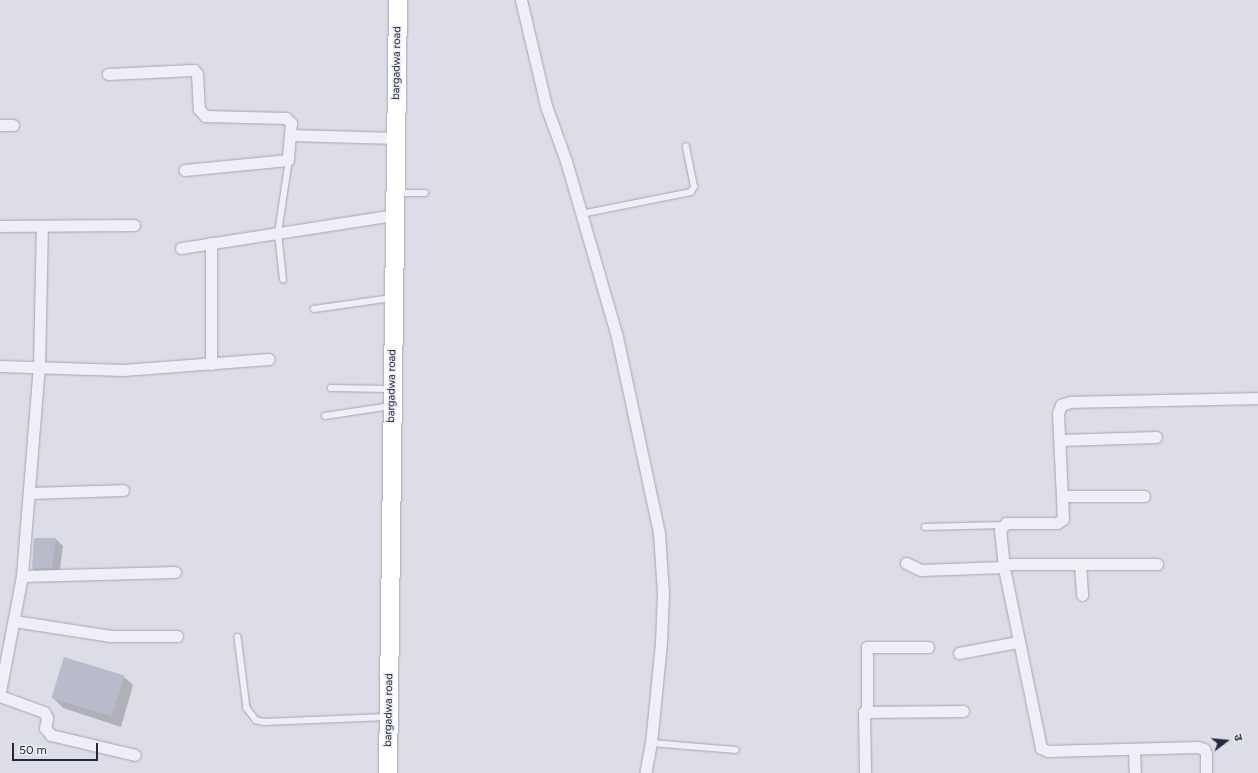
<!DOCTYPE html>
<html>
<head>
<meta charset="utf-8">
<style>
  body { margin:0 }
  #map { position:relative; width:1258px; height:773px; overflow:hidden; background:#dcdde7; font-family:Figtree,"Noto Sans Devanagari",sans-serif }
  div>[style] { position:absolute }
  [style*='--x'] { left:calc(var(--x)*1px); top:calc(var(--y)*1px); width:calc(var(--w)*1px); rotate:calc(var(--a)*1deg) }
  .shadow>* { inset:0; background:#0003 }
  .building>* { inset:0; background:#b9bbca; transform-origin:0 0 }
  .roads { filter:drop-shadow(0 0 1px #a5a6b4) drop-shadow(0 0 1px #a5a6b4) }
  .service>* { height:5.5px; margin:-2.75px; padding:0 2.75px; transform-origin:2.75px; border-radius:2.75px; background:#efeff5 }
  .minor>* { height:11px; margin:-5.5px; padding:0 5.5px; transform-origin:5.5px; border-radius:5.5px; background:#efeff5 }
  .primary>* { height:18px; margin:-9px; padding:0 9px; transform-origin:9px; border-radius:9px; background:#fff }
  span { translate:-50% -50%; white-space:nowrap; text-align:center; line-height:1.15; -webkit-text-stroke:3px #ebedf4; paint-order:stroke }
  .street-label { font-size:11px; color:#26273d }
  .north { position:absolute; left:1206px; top:721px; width:40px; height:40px; -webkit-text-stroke:3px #ebedf4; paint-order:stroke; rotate:74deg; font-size:11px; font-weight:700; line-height:16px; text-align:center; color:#26273d }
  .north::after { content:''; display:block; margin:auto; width:14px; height:18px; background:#26273d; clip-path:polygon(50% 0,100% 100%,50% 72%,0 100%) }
  .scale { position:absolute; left:12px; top:743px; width:86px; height:18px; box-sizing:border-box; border:2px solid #26273d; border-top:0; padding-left:5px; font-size:12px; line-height:14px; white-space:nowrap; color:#26273d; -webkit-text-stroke:3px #ebedf4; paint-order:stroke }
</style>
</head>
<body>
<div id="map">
  <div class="shadow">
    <div style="clip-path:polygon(56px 539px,63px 546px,59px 575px,39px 576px,33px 569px)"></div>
    <div style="clip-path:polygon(123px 676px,133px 685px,121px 727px,63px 708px,54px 699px)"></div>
  </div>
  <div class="building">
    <div style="clip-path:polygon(34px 538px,56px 538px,52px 568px,32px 569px)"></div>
    <div style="left:64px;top:657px;width:63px;height:43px;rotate:17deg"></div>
  </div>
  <div class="roads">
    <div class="service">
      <div style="--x:397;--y:193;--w:28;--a:0"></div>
      <div style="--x:581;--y:214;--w:112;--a:-11.3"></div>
      <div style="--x:691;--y:192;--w:6;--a:-59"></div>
      <div style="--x:694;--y:187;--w:41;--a:-101.3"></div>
      <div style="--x:283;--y:280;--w:47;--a:-96.1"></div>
      <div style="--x:278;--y:233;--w:75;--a:-81.5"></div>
      <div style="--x:314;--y:309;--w:78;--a:-8.1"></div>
      <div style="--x:331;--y:388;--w:59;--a:1"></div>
      <div style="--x:325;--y:416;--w:66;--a:-8.7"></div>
      <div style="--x:925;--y:527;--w:78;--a:-1.5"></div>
      <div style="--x:238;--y:637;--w:72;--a:82.8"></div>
      <div style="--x:247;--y:708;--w:15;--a:53"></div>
      <div style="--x:256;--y:720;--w:8;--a:14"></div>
      <div style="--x:264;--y:722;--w:122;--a:-2.3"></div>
      <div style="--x:651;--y:743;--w:85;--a:4.7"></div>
    </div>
    <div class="minor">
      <div style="--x:521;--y:0;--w:109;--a:76.7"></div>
      <div style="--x:546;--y:106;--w:59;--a:70"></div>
      <div style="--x:566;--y:161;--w:183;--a:73.8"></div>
      <div style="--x:617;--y:337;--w:200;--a:77.9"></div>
      <div style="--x:659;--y:533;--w:60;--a:86.2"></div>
      <div style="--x:663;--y:593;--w:50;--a:92.3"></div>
      <div style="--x:661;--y:643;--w:100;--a:95.7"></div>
      <div style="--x:651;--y:743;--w:31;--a:101"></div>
      <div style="--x:108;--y:74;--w:86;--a:-2.7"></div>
      <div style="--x:194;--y:70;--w:5;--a:53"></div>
      <div style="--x:197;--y:74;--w:35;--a:87"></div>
      <div style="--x:199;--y:109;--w:9;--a:49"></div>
      <div style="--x:205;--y:116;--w:81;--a:1.4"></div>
      <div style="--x:286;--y:118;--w:7;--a:45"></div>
      <div style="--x:291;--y:123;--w:37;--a:95"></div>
      <div style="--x:288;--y:160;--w:104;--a:174.5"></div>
      <div style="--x:0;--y:125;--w:13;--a:0"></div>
      <div style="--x:290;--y:135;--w:106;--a:1.6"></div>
      <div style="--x:0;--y:226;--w:134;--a:-0.4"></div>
      <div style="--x:211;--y:243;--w:121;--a:90"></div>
      <div style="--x:181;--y:248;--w:216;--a:-8.8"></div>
      <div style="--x:0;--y:366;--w:123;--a:1.9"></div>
      <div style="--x:123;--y:370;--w:146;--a:-4.3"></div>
      <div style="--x:1060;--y:440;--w:96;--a:-1.8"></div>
      <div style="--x:29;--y:493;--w:94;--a:-1.8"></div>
      <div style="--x:1063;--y:496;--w:81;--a:0"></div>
      <div style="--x:906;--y:563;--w:17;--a:25"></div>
      <div style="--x:921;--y:570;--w:83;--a:-2.1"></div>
      <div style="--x:1004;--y:564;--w:153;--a:0"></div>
      <div style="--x:1080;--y:564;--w:31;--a:86"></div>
      <div style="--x:22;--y:576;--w:153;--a:-1.5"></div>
      <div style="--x:14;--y:621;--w:98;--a:8.8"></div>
      <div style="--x:111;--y:636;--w:66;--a:0"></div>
      <div style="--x:959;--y:653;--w:60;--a:-10.6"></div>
      <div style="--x:0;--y:692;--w:118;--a:-79.3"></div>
      <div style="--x:22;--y:576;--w:211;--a:-85.4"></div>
      <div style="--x:39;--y:366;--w:140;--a:-88.8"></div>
      <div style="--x:0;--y:696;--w:47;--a:20"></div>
      <div style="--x:44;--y:712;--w:7;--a:63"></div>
      <div style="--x:47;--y:718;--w:10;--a:101"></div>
      <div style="--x:45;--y:728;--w:9;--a:49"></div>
      <div style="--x:51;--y:735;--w:86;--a:13.4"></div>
      <div style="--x:867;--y:711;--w:64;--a:-90"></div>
      <div style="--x:867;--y:647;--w:61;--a:0"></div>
      <div style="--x:1134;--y:749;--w:24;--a:88"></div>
      <div style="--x:865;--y:773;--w:61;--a:-90.9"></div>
      <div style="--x:864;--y:712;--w:99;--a:-0.6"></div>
      <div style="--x:1206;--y:773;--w:19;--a:-90"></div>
      <div style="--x:1206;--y:754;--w:5;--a:-112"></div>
      <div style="--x:1204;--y:749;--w:6;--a:-162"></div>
      <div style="--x:1198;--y:747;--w:150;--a:178.5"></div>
      <div style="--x:1048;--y:751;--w:8;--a:-157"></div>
      <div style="--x:1041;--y:748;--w:185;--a:-101.6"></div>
      <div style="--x:1004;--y:567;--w:37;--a:-96"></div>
      <div style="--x:1000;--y:530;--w:9;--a:-49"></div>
      <div style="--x:1006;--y:523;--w:51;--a:0"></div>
      <div style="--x:1057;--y:523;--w:7;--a:-34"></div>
      <div style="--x:1063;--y:519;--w:106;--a:-92.7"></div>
      <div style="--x:1058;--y:413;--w:9;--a:-69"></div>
      <div style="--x:1061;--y:405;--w:9;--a:-18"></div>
      <div style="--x:1070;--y:402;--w:188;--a:-1.2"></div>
    </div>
    <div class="primary">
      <div style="--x:388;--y:773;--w:773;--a:-89.26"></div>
    </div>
  </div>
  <div class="street-label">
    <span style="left:397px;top:63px;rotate:-89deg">bargadwa road</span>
    <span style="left:392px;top:386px;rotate:-89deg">bargadwa road</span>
    <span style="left:389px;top:710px;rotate:-89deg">bargadwa road</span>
  </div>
  <div class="north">उ</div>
  <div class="scale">50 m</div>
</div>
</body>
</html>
